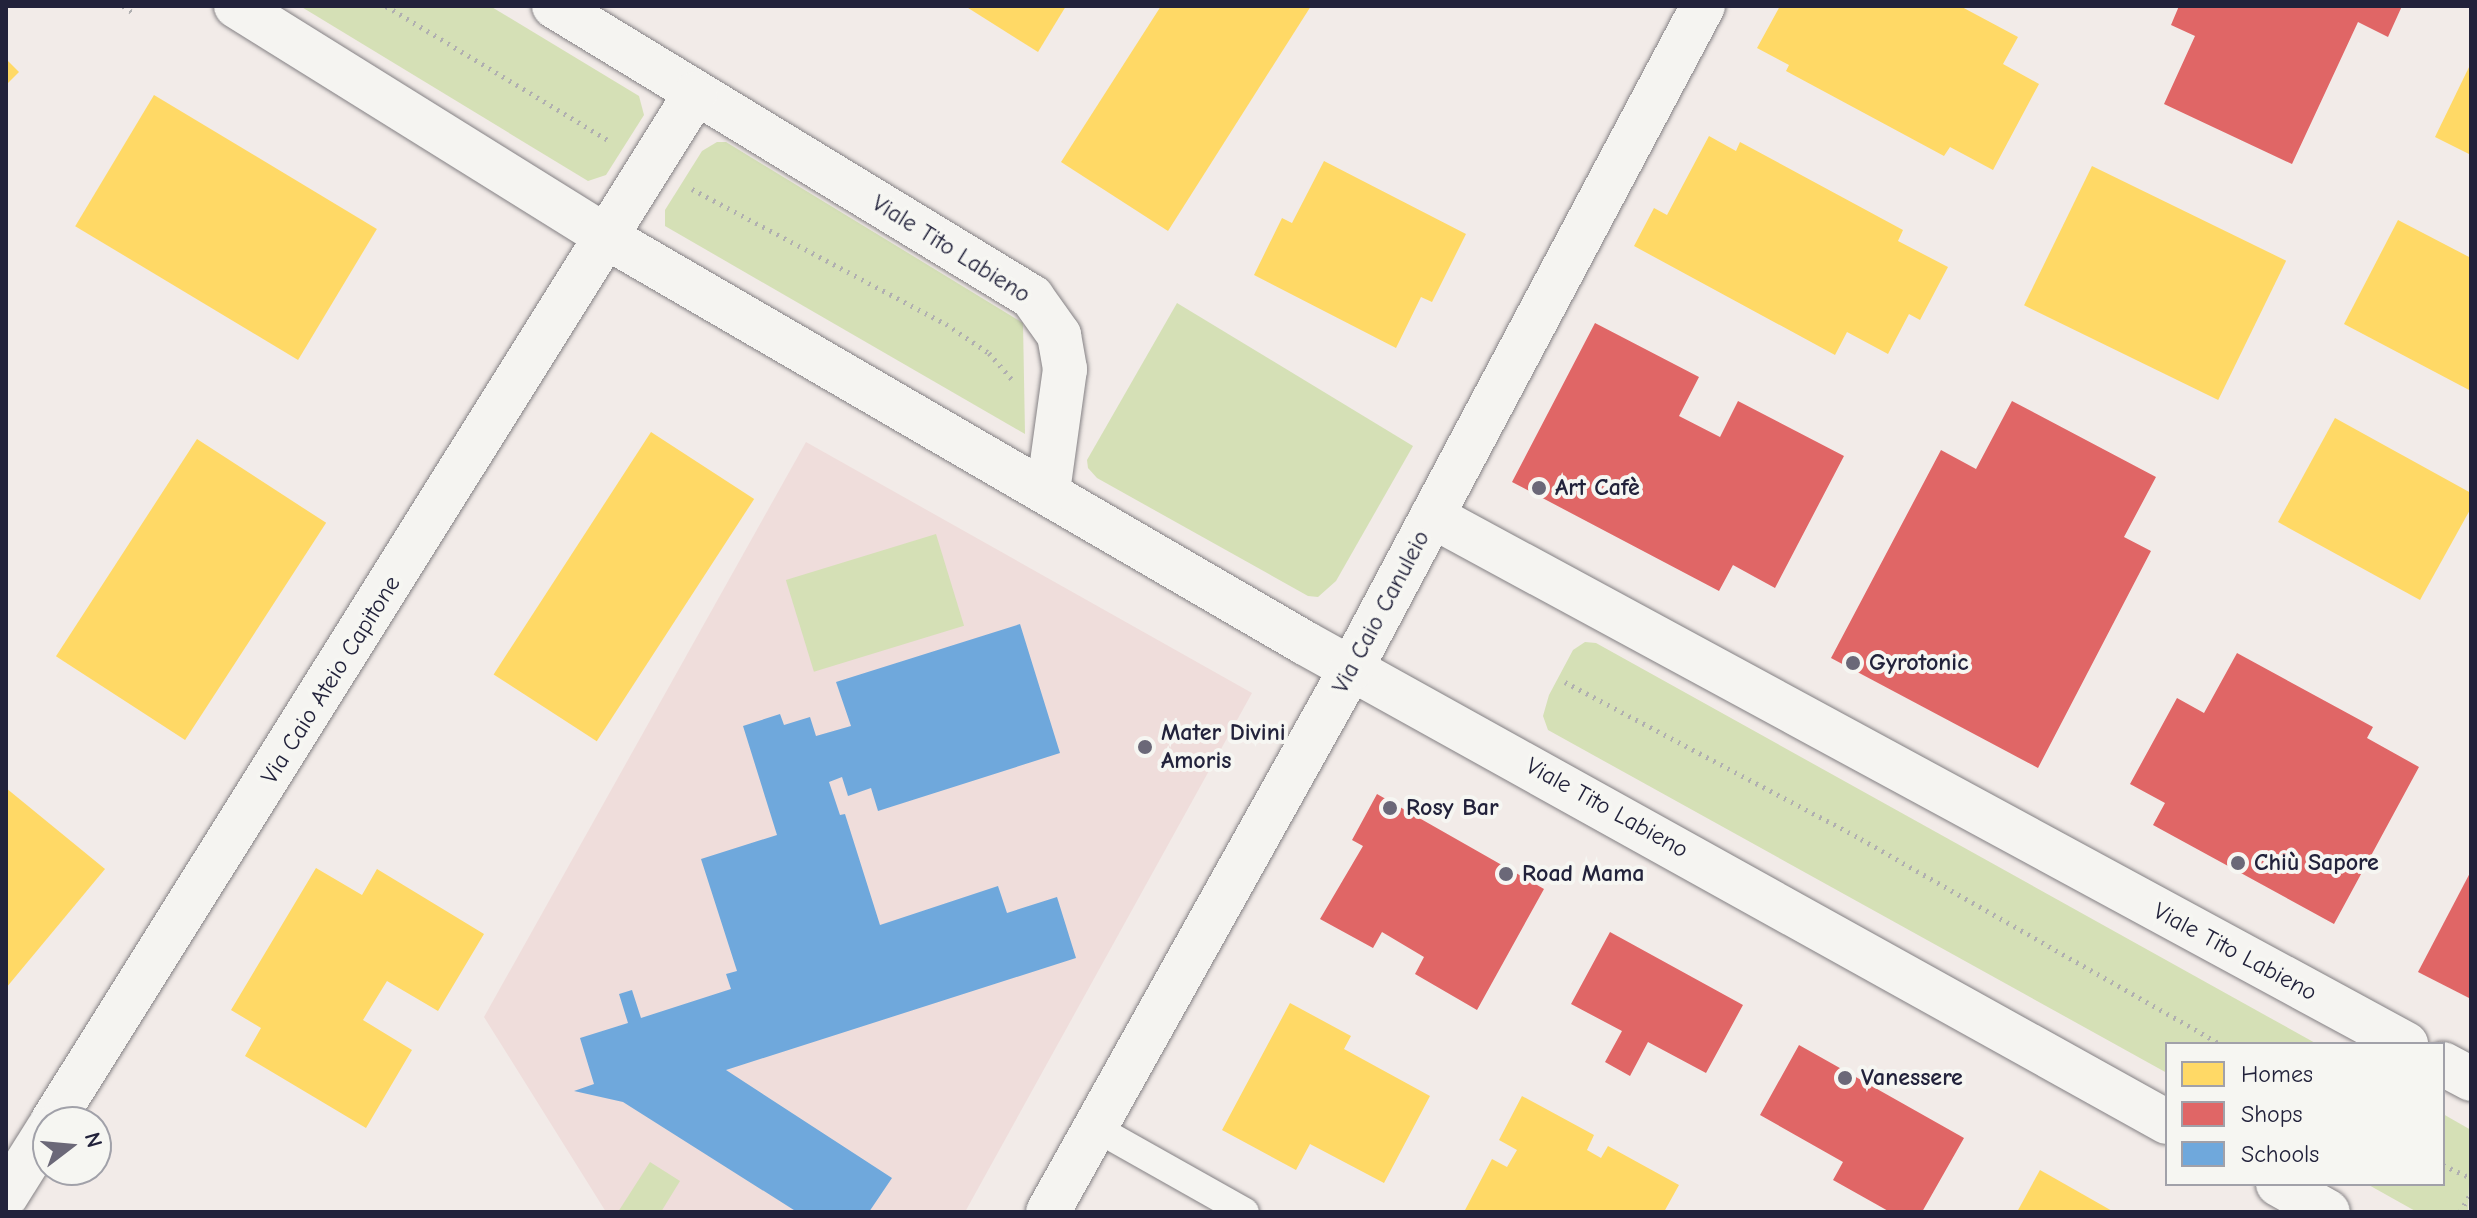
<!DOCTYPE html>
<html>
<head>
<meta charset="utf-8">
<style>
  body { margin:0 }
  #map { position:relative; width:2477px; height:1218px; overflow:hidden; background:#f2ebe8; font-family:"Comic Neue",sans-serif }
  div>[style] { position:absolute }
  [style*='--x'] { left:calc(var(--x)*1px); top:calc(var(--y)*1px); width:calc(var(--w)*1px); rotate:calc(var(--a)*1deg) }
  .built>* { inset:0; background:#efdddb }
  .green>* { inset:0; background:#d5e0b6; transform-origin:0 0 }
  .homes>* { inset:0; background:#ffd966; transform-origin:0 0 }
  .shops>* { inset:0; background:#e06666 }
  .schools>* { inset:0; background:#6fa8dc }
  .path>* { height:5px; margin-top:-2.5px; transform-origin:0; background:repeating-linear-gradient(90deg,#b0afb0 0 2px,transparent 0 8px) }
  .roads { filter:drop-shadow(0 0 2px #848184) drop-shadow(0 0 2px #848184) }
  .lane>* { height:28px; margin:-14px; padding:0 14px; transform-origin:14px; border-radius:14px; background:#f5f4f1 }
  .street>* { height:44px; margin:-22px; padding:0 22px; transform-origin:22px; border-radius:22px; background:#f5f4f1 }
  .dots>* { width:22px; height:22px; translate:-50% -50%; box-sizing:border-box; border:4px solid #f6f6f2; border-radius:50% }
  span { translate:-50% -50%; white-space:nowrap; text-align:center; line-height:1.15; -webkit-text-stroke:8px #f6f6f2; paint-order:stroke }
  .street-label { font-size:24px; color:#22223b }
  .poi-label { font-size:24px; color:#22223b; font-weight:700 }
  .left { translate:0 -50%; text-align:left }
  .frame { position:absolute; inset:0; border:8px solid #22223b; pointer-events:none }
  .legend { position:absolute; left:2165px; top:1042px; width:280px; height:144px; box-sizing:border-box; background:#f6f6f2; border:2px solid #a1a1a9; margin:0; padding:10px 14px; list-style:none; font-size:24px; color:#22223b }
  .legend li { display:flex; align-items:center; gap:16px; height:40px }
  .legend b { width:40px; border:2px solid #a1a1a9 }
  .north { position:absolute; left:32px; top:1106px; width:80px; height:80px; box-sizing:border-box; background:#f6f6f2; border:2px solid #a1a1a9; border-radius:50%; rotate:74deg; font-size:22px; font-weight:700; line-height:32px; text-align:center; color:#22223b }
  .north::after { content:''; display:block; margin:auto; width:28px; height:36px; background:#6b6878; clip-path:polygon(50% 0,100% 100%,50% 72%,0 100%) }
</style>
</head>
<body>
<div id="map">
  <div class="built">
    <div style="clip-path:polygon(806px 442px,1252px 693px,965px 1212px,606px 1212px,484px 1017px)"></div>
  </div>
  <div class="green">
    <div style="clip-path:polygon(300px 6px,490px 6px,639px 96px,644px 115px,606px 175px,588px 181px)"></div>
    <div style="clip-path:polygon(717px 142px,726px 142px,1023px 323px,1025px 434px,665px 226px,665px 210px,702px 151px)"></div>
    <div style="clip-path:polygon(1177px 303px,1413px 446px,1336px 581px,1318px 597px,1308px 596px,1097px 478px,1088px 468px,1087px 460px)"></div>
    <div style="left:936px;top:534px;width:96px;height:157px;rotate:73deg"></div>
    <div style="clip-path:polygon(1585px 642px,1596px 643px,2317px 1044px,2167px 1044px,2167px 1073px,1548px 730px,1543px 716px,1549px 695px,1573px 650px)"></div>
    <div style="clip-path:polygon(2443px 1114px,2471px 1130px,2468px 1212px,2417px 1212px,2367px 1184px,2443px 1184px)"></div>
    <div style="clip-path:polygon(650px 1162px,680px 1181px,661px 1212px,618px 1212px)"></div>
  </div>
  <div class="homes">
    <div style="clip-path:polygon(965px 6px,1066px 6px,1038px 52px)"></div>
    <div style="clip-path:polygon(1161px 6px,1311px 6px,1168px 231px,1061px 162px)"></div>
    <div style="clip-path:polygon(1780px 6px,1960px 6px,2018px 37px,2003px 64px,2039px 84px,1993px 170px,1950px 147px,1944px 156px,1786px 71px,1789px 65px,1757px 48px)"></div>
    <div style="clip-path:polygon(6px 59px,19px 72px,6px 85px)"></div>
    <div style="clip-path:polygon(2471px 63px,2471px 155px,2435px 137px)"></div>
    <div style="left:154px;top:95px;width:260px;height:153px;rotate:31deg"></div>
    <div style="clip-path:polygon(1709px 136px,1736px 151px,1740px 142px,1903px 230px,1898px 241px,1948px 267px,1920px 320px,1909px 314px,1888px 354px,1847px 332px,1835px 355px,1634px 246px,1654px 208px,1667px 215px)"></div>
    <div style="clip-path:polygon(1324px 161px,1466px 234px,1432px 302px,1421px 297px,1396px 348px,1254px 275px,1282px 218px,1292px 223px)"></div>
    <div style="left:2092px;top:166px;width:216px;height:155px;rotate:26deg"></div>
    <div style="clip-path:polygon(2398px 220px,2471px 258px,2471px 391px,2344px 324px)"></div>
    <div style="clip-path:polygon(2335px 418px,2471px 493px,2471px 508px,2420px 600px,2278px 522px)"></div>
    <div style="left:651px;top:432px;width:123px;height:289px;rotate:33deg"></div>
    <div style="left:197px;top:439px;width:154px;height:259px;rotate:33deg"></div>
    <div style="clip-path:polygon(6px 788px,105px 869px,6px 988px)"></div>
    <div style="clip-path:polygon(316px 868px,362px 895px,377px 869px,484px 934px,438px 1011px,387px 981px,363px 1020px,412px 1050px,366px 1128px,245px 1056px,261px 1028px,231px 1010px)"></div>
    <div style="clip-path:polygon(1290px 1003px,1351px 1036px,1344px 1049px,1430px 1096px,1384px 1183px,1310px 1144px,1296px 1170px,1222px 1130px)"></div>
    <div style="clip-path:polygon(1522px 1096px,1594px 1135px,1587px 1150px,1601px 1158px,1608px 1146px,1679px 1185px,1664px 1212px,1464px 1212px,1492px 1159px,1507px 1167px,1517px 1150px,1499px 1140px)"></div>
    <div style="clip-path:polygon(2040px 1170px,2114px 1212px,2017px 1212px)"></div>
  </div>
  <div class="shops">
    <div style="clip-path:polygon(2179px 6px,2402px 6px,2388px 37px,2358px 22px,2292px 164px,2164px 104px,2195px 36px,2171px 25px)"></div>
    <div style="clip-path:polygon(1595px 323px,1699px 377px,1679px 416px,1720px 437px,1738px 401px,1844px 456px,1775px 588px,1733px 565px,1719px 591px,1512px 482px)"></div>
    <div style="clip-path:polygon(2012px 401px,2156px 477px,2124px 537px,2151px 551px,2038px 768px,1831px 658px,1941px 450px,1976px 469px)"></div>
    <div style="clip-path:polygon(2237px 653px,2373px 727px,2367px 738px,2419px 767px,2334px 924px,2153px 825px,2165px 803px,2130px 784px,2177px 698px,2204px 713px)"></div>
    <div style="clip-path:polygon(1377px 794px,1544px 889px,1477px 1010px,1415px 974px,1424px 957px,1382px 932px,1373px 948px,1320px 919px,1363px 846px,1352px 840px)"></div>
    <div style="clip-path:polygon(2471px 871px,2471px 999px,2418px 972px)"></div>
    <div style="clip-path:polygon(1610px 932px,1743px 1005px,1706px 1073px,1648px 1042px,1630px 1076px,1605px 1062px,1622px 1031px,1571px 1004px)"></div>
    <div style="clip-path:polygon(1799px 1045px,1964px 1138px,1922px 1212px,1890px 1212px,1833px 1180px,1843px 1162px,1760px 1115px)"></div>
  </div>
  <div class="schools">
    <div style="clip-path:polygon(1020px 624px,1060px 753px,878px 811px,871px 788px,848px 796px,842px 777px,829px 782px,840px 815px,845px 814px,880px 925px,998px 886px,1007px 913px,1057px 897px,1076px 958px,726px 1070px,892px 1178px,869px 1212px,797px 1212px,623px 1102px,574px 1091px,594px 1084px,580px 1038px,628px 1023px,619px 994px,632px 990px,641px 1018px,731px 989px,726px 974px,737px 971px,701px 859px,777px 835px,743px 726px,780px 714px,784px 725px,810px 717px,816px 736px,851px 726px,836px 682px)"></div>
  </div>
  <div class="path">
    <div style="--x:123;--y:6;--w:11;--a:34"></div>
    <div style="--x:386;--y:6;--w:259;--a:31.1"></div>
    <div style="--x:692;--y:189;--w:288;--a:28"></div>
    <div style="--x:946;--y:324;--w:52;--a:34"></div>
    <div style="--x:989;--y:353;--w:35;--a:49"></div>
    <div style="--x:1565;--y:682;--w:335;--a:27.9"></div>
    <div style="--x:1861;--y:839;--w:414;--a:29.7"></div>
    <div style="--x:2443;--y:1165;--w:31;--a:25"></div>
    <div style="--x:2460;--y:1212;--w:22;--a:-60"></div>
  </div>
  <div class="roads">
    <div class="lane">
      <div style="--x:1094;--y:1127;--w:173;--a:29.4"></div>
    </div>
    <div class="street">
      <div style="--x:236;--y:6;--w:438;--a:31.9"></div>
      <div style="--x:608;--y:238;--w:806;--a:30.16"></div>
      <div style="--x:1305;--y:643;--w:986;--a:29.06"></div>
      <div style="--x:554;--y:6;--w:560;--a:31.33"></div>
      <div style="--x:1032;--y:297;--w:47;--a:54.6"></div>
      <div style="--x:1059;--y:335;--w:35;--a:80"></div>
      <div style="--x:1065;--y:369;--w:123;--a:97.9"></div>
      <div style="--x:1432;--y:516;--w:1108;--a:28.46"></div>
      <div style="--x:2443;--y:1064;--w:32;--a:28"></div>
      <div style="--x:52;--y:1122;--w:1213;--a:-57.97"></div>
      <div style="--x:2278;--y:1184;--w:57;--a:29.2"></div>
      <div style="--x:6;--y:1196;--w:79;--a:-57.9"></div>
      <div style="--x:1048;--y:1212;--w:622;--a:-60.84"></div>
      <div style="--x:1351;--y:669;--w:751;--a:-62.04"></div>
    </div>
  </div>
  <div class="dots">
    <div style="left:1539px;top:488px;background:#6b6878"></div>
    <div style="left:1853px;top:663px;background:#6b6878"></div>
    <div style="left:1145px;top:747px;background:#6b6878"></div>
    <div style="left:1390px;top:808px;background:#6b6878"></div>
    <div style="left:2238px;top:863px;background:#6b6878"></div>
    <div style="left:1506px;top:874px;background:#6b6878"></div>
    <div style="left:1845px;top:1078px;background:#6b6878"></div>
  </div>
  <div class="street-label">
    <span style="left:951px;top:249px;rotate:32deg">Viale Tito Labieno</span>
    <span style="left:1381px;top:612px;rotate:-62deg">Via Caio Canuleio</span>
    <span style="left:331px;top:680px;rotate:-58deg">Via Caio Ateio Capitone</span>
    <span style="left:1607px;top:808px;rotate:29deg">Viale Tito Labieno</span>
    <span style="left:2235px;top:952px;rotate:28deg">Viale Tito Labieno</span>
  </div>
  <div class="poi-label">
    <span class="left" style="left:1555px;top:488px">Art Cafè</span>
    <span class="left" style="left:1869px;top:663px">Gyrotonic</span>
    <span class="left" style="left:1161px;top:747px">Mater Divini<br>Amoris</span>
    <span class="left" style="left:1406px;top:808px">Rosy Bar</span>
    <span class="left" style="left:2254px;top:863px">Chiù Sapore</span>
    <span class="left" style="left:1522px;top:874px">Road Mama</span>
    <span class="left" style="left:1861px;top:1078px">Vanessere</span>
  </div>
  <div class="frame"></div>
  <ul class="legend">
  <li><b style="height:22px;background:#ffd966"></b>Homes</li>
  <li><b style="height:22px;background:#e06666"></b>Shops</li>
  <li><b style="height:22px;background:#6fa8dc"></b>Schools</li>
  </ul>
  <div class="north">N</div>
</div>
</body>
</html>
